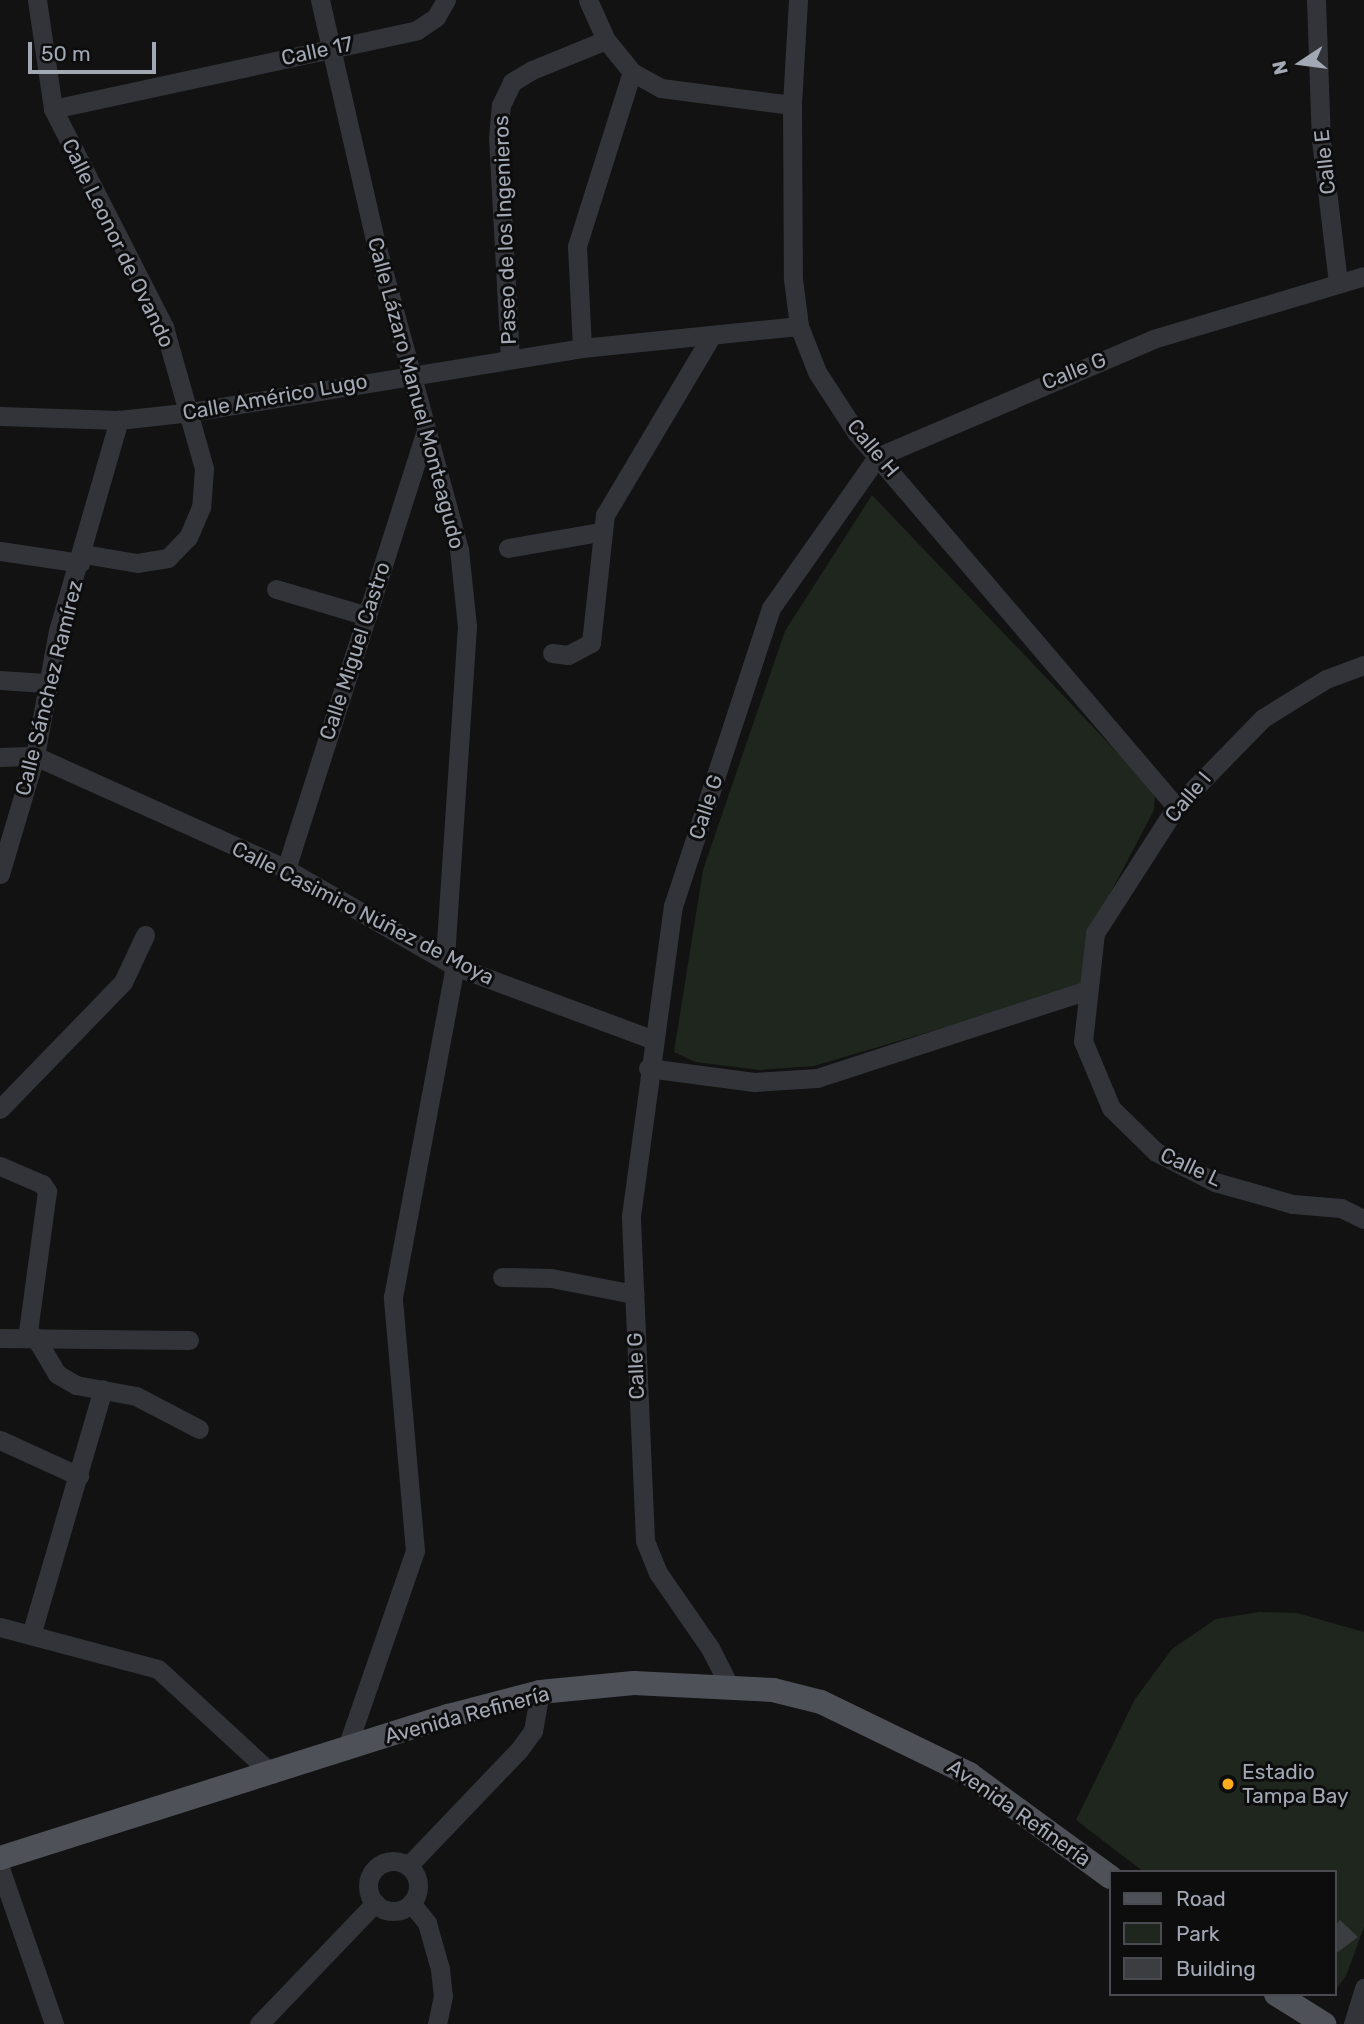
<!DOCTYPE html>
<html>
<head>
<meta charset="utf-8">
<style>
  body { margin:0 }
  #map { position:relative; width:1364px; height:2024px; overflow:hidden; background:#121213; font-family:Rubik,sans-serif }
  div>[style] { position:absolute }
  [style*='--x'] { left:calc(var(--x)*1px); top:calc(var(--y)*1px); width:calc(var(--w)*1px); rotate:calc(var(--a)*1deg) }
  .green>* { inset:0; background:#1e261e }
  .building>* { inset:0; background:#3b3d41 }
  .minor>* { height:19px; margin:-9.5px; padding:0 9.5px; transform-origin:9.5px; border-radius:9.5px; background:#323439 }
  .minor>.ring { margin:-9.5px; padding:0; box-sizing:content-box; background:none; border:19px solid #323439; border-radius:50% }
  .major>* { height:24px; margin:-12px; padding:0 12px; transform-origin:12px; border-radius:12px; background:#4e5158 }
  .dots>* { width:19px; height:19px; translate:-50% -50%; box-sizing:border-box; border:4px solid #0d0d0e; border-radius:50% }
  span { translate:-50% -50%; white-space:nowrap; text-align:center; line-height:1.15; -webkit-text-stroke:6px #0d0d0e; paint-order:stroke }
  .street-label { font-size:21px; color:#a2a9b5 }
  .poi-label { font-size:21px; color:#a2a9b5 }
  .left { translate:0 -50%; text-align:left }
  .legend { position:absolute; left:1109px; top:1870px; width:228px; height:126px; box-sizing:border-box; background:#0d0d0e; border:2px solid #494b51; margin:0; padding:9px 12px; list-style:none; font-size:21px; color:#a2a9b5 }
  .legend li { display:flex; align-items:center; gap:14px; height:35px }
  .legend b { width:35px; border:2px solid #494b51 }
  .north { position:absolute; left:1266px; top:28px; width:70px; height:70px; -webkit-text-stroke:5px #0d0d0e; paint-order:stroke; rotate:257deg; font-size:19px; font-weight:700; line-height:28px; text-align:center; color:#a2a9b5 }
  .north::after { content:''; display:block; margin:auto; width:24px; height:32px; background:#a2a9b5; clip-path:polygon(50% 0,100% 100%,50% 72%,0 100%) }
  .scale { position:absolute; left:28px; top:42px; width:128px; height:32px; box-sizing:border-box; border:4px solid #a2a9b5; border-top:0; padding-left:9px; font-size:21px; line-height:24px; white-space:nowrap; color:#a2a9b5; -webkit-text-stroke:5px #0d0d0e; paint-order:stroke }
</style>
</head>
<body>
<div id="map">
  <div class="green">
    <div style="clip-path:polygon(872px 495px,1155px 792px,1154px 810px,1093px 926px,1081px 987px,814px 1066px,760px 1070px,695px 1062px,674px 1052px,703px 870px,785px 631px)"></div>
    <div style="clip-path:polygon(1259px 1612px,1297px 1613px,1364px 1632px,1364px 1927px,1346px 1976px,1334px 1992px,1334px 1872px,1144px 1872px,1076px 1820px,1135px 1699px,1172px 1649px,1216px 1619px)"></div>
  </div>
  <div class="building">
    <div style="clip-path:polygon(1340px 1920px,1358px 1937px,1334px 1955px,1334px 1926px)"></div>
  </div>
  <div class="minor">
    <div style="--x:37;--y:0;--w:110;--a:81.6"></div>
    <div style="--x:53;--y:109;--w:245;--a:63"></div>
    <div style="--x:164;--y:327;--w:147;--a:74.2"></div>
    <div style="--x:204;--y:468;--w:39;--a:94"></div>
    <div style="--x:201;--y:507;--w:33;--a:113"></div>
    <div style="--x:188;--y:537;--w:29;--a:134"></div>
    <div style="--x:168;--y:558;--w:31;--a:171"></div>
    <div style="--x:137;--y:563;--w:54;--a:-170.4"></div>
    <div style="--x:320;--y:0;--w:250;--a:77.1"></div>
    <div style="--x:376;--y:244;--w:316;--a:74.8"></div>
    <div style="--x:459;--y:549;--w:77;--a:84.1"></div>
    <div style="--x:467;--y:626;--w:334;--a:93.8"></div>
    <div style="--x:588;--y:0;--w:44;--a:65.8"></div>
    <div style="--x:606;--y:40;--w:41;--a:50.9"></div>
    <div style="--x:632;--y:72;--w:33;--a:29"></div>
    <div style="--x:661;--y:88;--w:132;--a:7.4"></div>
    <div style="--x:798;--y:0;--w:105;--a:93.3"></div>
    <div style="--x:792;--y:105;--w:174;--a:89.7"></div>
    <div style="--x:793;--y:279;--w:47;--a:82.7"></div>
    <div style="--x:799;--y:326;--w:49;--a:68.6"></div>
    <div style="--x:817;--y:372;--w:72;--a:57"></div>
    <div style="--x:856;--y:432;--w:493;--a:49.5"></div>
    <div style="--x:1316;--y:0;--w:140;--a:88"></div>
    <div style="--x:1321;--y:140;--w:144;--a:83.2"></div>
    <div style="--x:53;--y:109;--w:372;--a:-12.2"></div>
    <div style="--x:417;--y:30;--w:23;--a:-34"></div>
    <div style="--x:436;--y:17;--w:20;--a:-60"></div>
    <div style="--x:582;--y:348;--w:102;--a:-92.8"></div>
    <div style="--x:577;--y:246;--w:182;--a:-72.5"></div>
    <div style="--x:510;--y:359;--w:221;--a:-93.1"></div>
    <div style="--x:498;--y:138;--w:33;--a:-85"></div>
    <div style="--x:501;--y:105;--w:25;--a:-64"></div>
    <div style="--x:512;--y:82;--w:23;--a:-31"></div>
    <div style="--x:532;--y:70;--w:80;--a:-22.1"></div>
    <div style="--x:0;--y:416;--w:119;--a:1.9"></div>
    <div style="--x:119;--y:420;--w:72;--a:-6.3"></div>
    <div style="--x:191;--y:412;--w:396;--a:-9.3"></div>
    <div style="--x:582;--y:348;--w:218;--a:-5.8"></div>
    <div style="--x:508;--y:548;--w:93;--a:-9.9"></div>
    <div style="--x:0;--y:551;--w:81;--a:8.5"></div>
    <div style="--x:276;--y:589;--w:95;--a:16.5"></div>
    <div style="--x:552;--y:653;--w:16;--a:7"></div>
    <div style="--x:568;--y:655;--w:26;--a:-28"></div>
    <div style="--x:591;--y:643;--w:129;--a:-83.8"></div>
    <div style="--x:605;--y:515;--w:209;--a:-59.3"></div>
    <div style="--x:1364;--y:665;--w:40;--a:159.8"></div>
    <div style="--x:1326;--y:679;--w:74;--a:148.2"></div>
    <div style="--x:1263;--y:718;--w:124;--a:134.3"></div>
    <div style="--x:1176;--y:807;--w:150;--a:122.7"></div>
    <div style="--x:1095;--y:933;--w:109;--a:96.3"></div>
    <div style="--x:1083;--y:1041;--w:73;--a:67.3"></div>
    <div style="--x:1111;--y:1108;--w:63;--a:44.4"></div>
    <div style="--x:1156;--y:1152;--w:66;--a:27"></div>
    <div style="--x:1215;--y:1182;--w:81;--a:15.8"></div>
    <div style="--x:1293;--y:1204;--w:48;--a:4.8"></div>
    <div style="--x:1341;--y:1208;--w:25;--a:26"></div>
    <div style="--x:0;--y:680;--w:45;--a:3.8"></div>
    <div style="--x:0;--y:757;--w:35;--a:-2"></div>
    <div style="--x:35;--y:756;--w:275;--a:24.2"></div>
    <div style="--x:286;--y:869;--w:195;--a:29.9"></div>
    <div style="--x:455;--y:966;--w:209;--a:20.4"></div>
    <div style="--x:286;--y:869;--w:457;--a:-72.3"></div>
    <div style="--x:0;--y:874;--w:123;--a:-73.5"></div>
    <div style="--x:35;--y:756;--w:127;--a:-79.6"></div>
    <div style="--x:58;--y:631;--w:220;--a:-73.9"></div>
    <div style="--x:648;--y:1068;--w:107;--a:7.5"></div>
    <div style="--x:754;--y:1082;--w:63;--a:-3.6"></div>
    <div style="--x:817;--y:1078;--w:282;--a:-18"></div>
    <div style="--x:0;--y:1109;--w:177;--a:-45.9"></div>
    <div style="--x:123;--y:982;--w:52;--a:-64.9"></div>
    <div style="--x:0;--y:1166;--w:46;--a:23.2"></div>
    <div style="--x:42;--y:1184;--w:9;--a:54"></div>
    <div style="--x:47;--y:1191;--w:148;--a:97.7"></div>
    <div style="--x:502;--y:1277;--w:49;--a:1.2"></div>
    <div style="--x:551;--y:1278;--w:85;--a:10.9"></div>
    <div style="--x:35;--y:1337;--w:43;--a:59.3"></div>
    <div style="--x:57;--y:1374;--w:22;--a:30"></div>
    <div style="--x:76;--y:1385;--w:61;--a:10.4"></div>
    <div style="--x:136;--y:1396;--w:71;--a:27.6"></div>
    <div style="--x:0;--y:1338;--w:189;--a:0.6"></div>
    <div style="--x:0;--y:1440;--w:87;--a:24.5"></div>
    <div style="--x:0;--y:1627;--w:163;--a:14.9"></div>
    <div style="--x:158;--y:1669;--w:155;--a:42.6"></div>
    <div style="--x:31;--y:1635;--w:256;--a:-73.7"></div>
    <div style="--x:731;--y:1689;--w:46;--a:-117.1"></div>
    <div style="--x:710;--y:1648;--w:91;--a:-124.7"></div>
    <div style="--x:658;--y:1573;--w:35;--a:-112"></div>
    <div style="--x:645;--y:1540;--w:324;--a:-92.5"></div>
    <div style="--x:631;--y:1216;--w:313;--a:-82.3"></div>
    <div style="--x:673;--y:906;--w:314;--a:-71.8"></div>
    <div style="--x:771;--y:608;--w:184;--a:-54.9"></div>
    <div style="--x:877;--y:457;--w:300;--a:-23.1"></div>
    <div style="--x:1153;--y:339;--w:220;--a:-16.6"></div>
    <div style="--x:346;--y:1750;--w:211;--a:-70.9"></div>
    <div style="--x:415;--y:1551;--w:255;--a:-95"></div>
    <div style="--x:393;--y:1297;--w:337;--a:-79.4"></div>
    <div class="ring" style="left:368px;top:1861px;width:31px;height:31px"></div>
    <div style="--x:408;--y:1866;--w:161;--a:-46.3"></div>
    <div style="--x:519;--y:1750;--w:24;--a:-54"></div>
    <div style="--x:533;--y:1731;--w:40;--a:-80"></div>
    <div style="--x:0;--y:1868;--w:165;--a:70.9"></div>
    <div style="--x:411;--y:1903;--w:26;--a:51"></div>
    <div style="--x:427;--y:1923;--w:48;--a:74.2"></div>
    <div style="--x:440;--y:1969;--w:27;--a:84"></div>
    <div style="--x:443;--y:1996;--w:29;--a:102"></div>
    <div style="--x:259;--y:2024;--w:168;--a:-46.2"></div>
    <div style="--x:1353;--y:2024;--w:38;--a:-73"></div>
  </div>
  <div class="major">
    <div style="--x:0;--y:1858;--w:470;--a:-17.6"></div>
    <div style="--x:448;--y:1716;--w:95;--a:-14.6"></div>
    <div style="--x:540;--y:1692;--w:94;--a:-5.5"></div>
    <div style="--x:634;--y:1683;--w:139;--a:2.9"></div>
    <div style="--x:773;--y:1690;--w:49;--a:14"></div>
    <div style="--x:821;--y:1702;--w:165;--a:25.9"></div>
    <div style="--x:969;--y:1774;--w:175;--a:36.1"></div>
    <div style="--x:1276;--y:1994;--w:57;--a:32"></div>
  </div>
  <div class="dots">
    <div style="left:1228px;top:1784px;background:#ffab1e"></div>
  </div>
  <div class="street-label">
    <span style="left:317px;top:51px;rotate:-12deg">Calle 17</span>
    <span style="left:1325px;top:162px;rotate:-96deg">Calle E</span>
    <span style="left:505px;top:230px;rotate:-92deg">Paseo de los Ingenieros</span>
    <span style="left:118px;top:243px;rotate:64deg">Calle Leonor de Ovando</span>
    <span style="left:1074px;top:371px;rotate:-22deg">Calle G</span>
    <span style="left:416px;top:393px;rotate:75deg">Calle Lázaro Manuel Monteagudo</span>
    <span style="left:275px;top:397px;rotate:-10deg">Calle Américo Lugo</span>
    <span style="left:873px;top:448px;rotate:50deg">Calle H</span>
    <span style="left:355px;top:651px;rotate:-72deg">Calle Miguel Castro</span>
    <span style="left:49px;top:688px;rotate:-76deg">Calle Sánchez Ramírez</span>
    <span style="left:1188px;top:797px;rotate:-50deg">Calle I</span>
    <span style="left:706px;top:807px;rotate:-72deg">Calle G</span>
    <span style="left:363px;top:913px;rotate:27deg">Calle Casimiro Núñez de Moya</span>
    <span style="left:1191px;top:1167px;rotate:25deg">Calle L</span>
    <span style="left:636px;top:1366px;rotate:-92deg">Calle G</span>
    <span style="left:467px;top:1715px;rotate:-15deg">Avenida Refinería</span>
    <span style="left:1019px;top:1813px;rotate:35deg">Avenida Refinería</span>
  </div>
  <div class="poi-label">
    <span class="left" style="left:1242px;top:1784px">Estadio<br>Tampa Bay</span>
  </div>
  <ul class="legend">
  <li><b style="height:9px;background:#4e5158"></b>Road</li>
  <li><b style="height:19px;background:#1e261e"></b>Park</li>
  <li><b style="height:19px;background:#3b3d41"></b>Building</li>
  </ul>
  <div class="north">N</div>
  <div class="scale">50 m</div>
</div>
</body>
</html>
